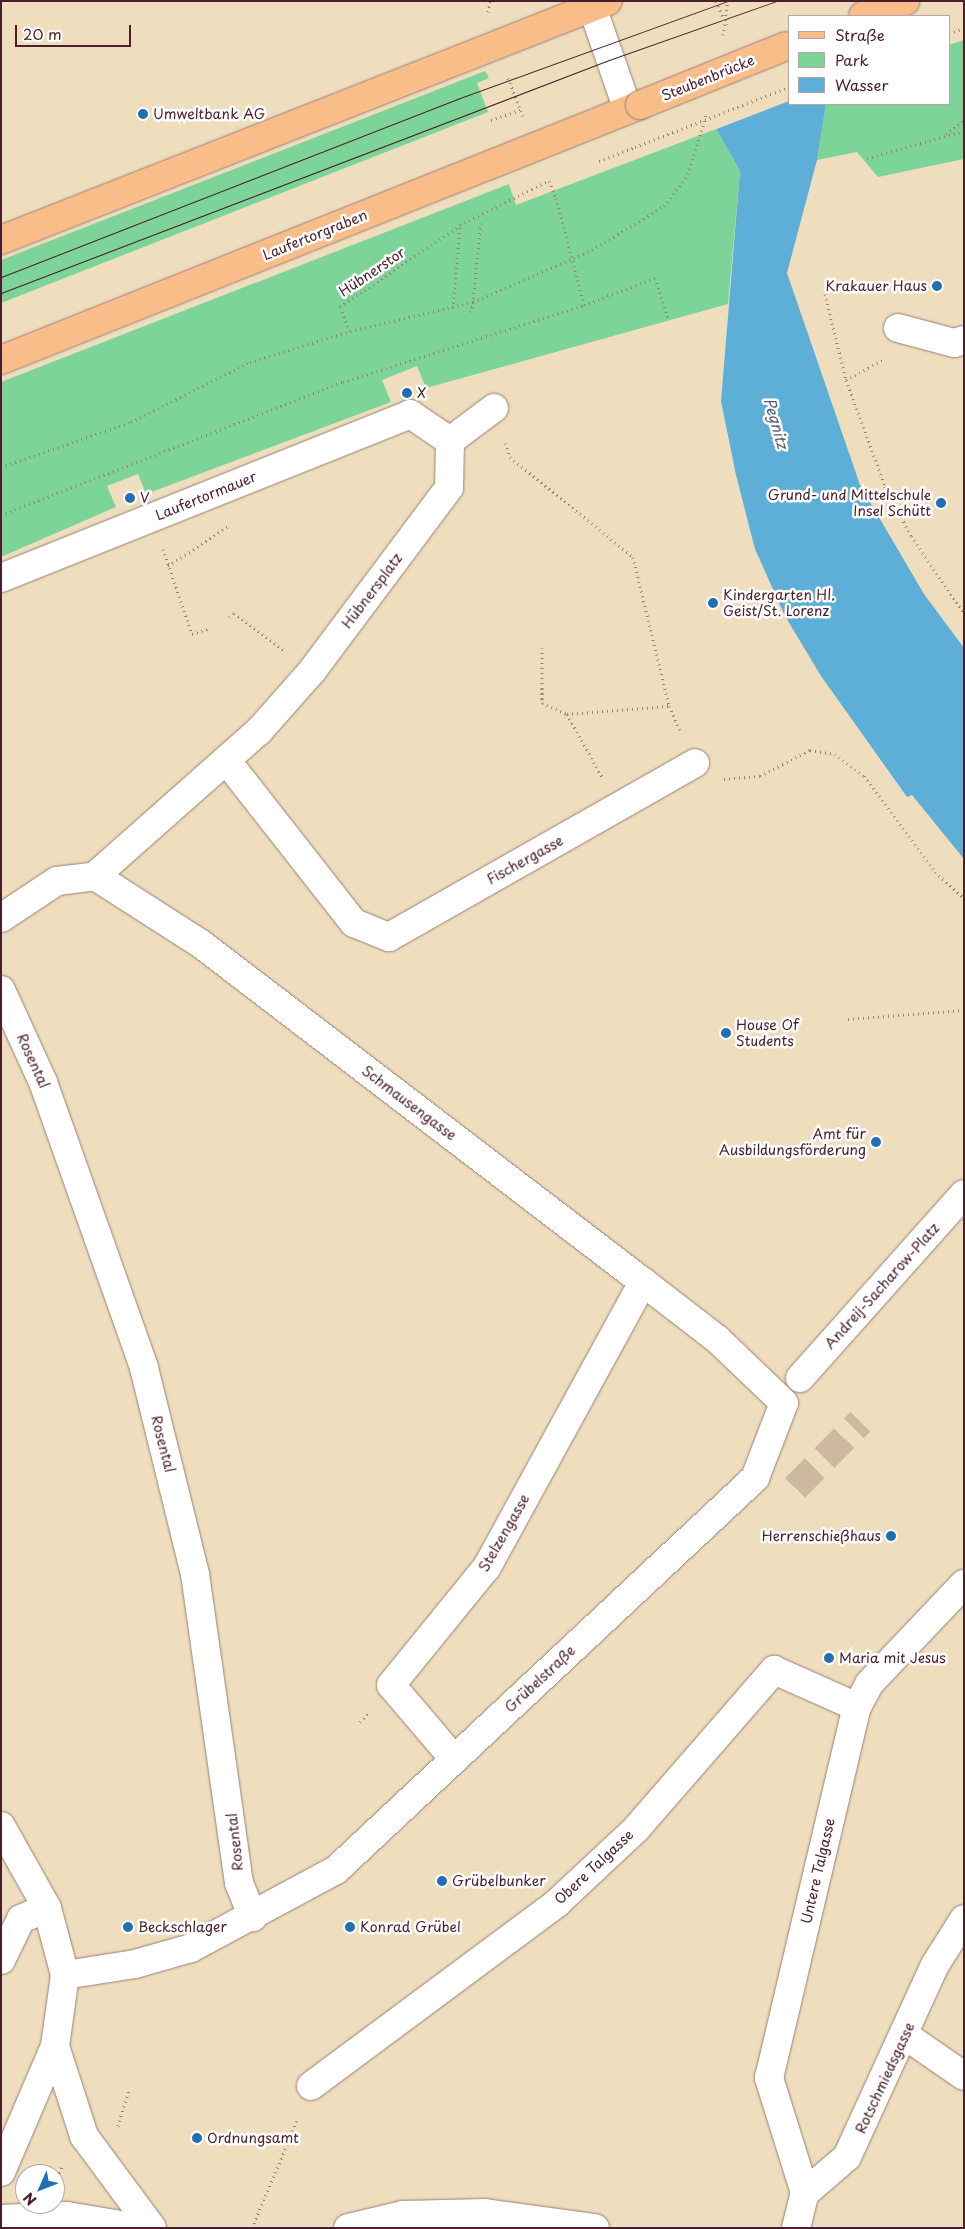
<!DOCTYPE html>
<meta charset="utf-8">
<style>
body{margin:0}
#map{position:relative;width:965px;height:2229px;overflow:hidden;background:#eedebd;font-family:"Playpen Sans",sans-serif}
div>[style]{position:absolute}
.green>*{inset:0;background:#7dd499}
.water>*{inset:0;background:#5dafd8}
.pier>*{inset:0;background:#eedebd}
.minor-tunnel>*{height:28px;margin-top:-14px;transform-origin:0;background:repeating-linear-gradient(90deg,#cdb8a0 0 28px,transparent 0 42px)}
.path>*{height:3px;margin-top:-1.5px;transform-origin:0;background:repeating-linear-gradient(90deg,#9c7e74 0 1px,transparent 0 5px)}
.roads{filter:drop-shadow(0 0 1px #9c7e74) drop-shadow(0 0 1px #9c7e74)}
.minor>*{height:28px;margin:-14px;padding:0 14px;transform-origin:14px;border-radius:14px;background:#fff}
.major>*{height:28px;margin:-14px;padding:0 14px;transform-origin:14px;border-radius:14px;background:#f8bd89}
.tram>*{height:1px;margin:-0.5px;padding:0 0.5px;transform-origin:0.5px;border-radius:0.5px;background:#4a1f2b}
.path-bridge>*{height:3px;margin-top:-1.5px;transform-origin:0;background:repeating-linear-gradient(90deg,#9c7e74 0 1px,transparent 0 5px)}
.bridges{filter:drop-shadow(0 0 1px #9c7e74) drop-shadow(0 0 1px #9c7e74)}
.major-bridge>*{height:28px;margin:-14px;padding:0 14px;transform-origin:14px;border-radius:14px;background:#f8bd89}
.dots>*{width:14px;height:14px;translate:-50% -50%;box-sizing:border-box;border:2px solid #fff;border-radius:50%}
span{translate:-50% -50%;white-space:nowrap;text-align:center;line-height:1.15;-webkit-text-stroke:5px #fff;paint-order:stroke}
.street-label{font-size:14px;color:#4a1f2b}
.poi-label{font-size:14px;color:#4a1f2b}
.left{translate:0 -50%;text-align:left}
.right{translate:-100% -50%;text-align:right}
.water-label{font-size:15px;color:#525970;font-style:italic}
.frame{position:absolute;inset:0;border:2px solid #4a1f2b;pointer-events:none}
.legend{position:absolute;left:788px;top:15px;width:162px;height:90px;box-sizing:border-box;background:#fff;border:1px solid #b7a5aa;margin:0;padding:6px 9px;list-style:none;font-size:15px;color:#4a1f2b}
.legend li{display:flex;align-items:center;gap:10px;height:25px}
.legend b{width:25px;border:1px solid #b7a5aa}
.north{position:absolute;left:15px;top:2164px;width:50px;height:50px;box-sizing:border-box;background:#fff;border:1px solid #b7a5aa;border-radius:50%;rotate:226deg;font-size:14px;font-weight:700;line-height:20px;text-align:center;color:#4a1f2b}
.north::after{content:'';display:block;margin:auto;width:18px;height:22px;background:#1f6fb2;clip-path:polygon(50% 0,100% 100%,50% 72%,0 100%)}
.scale{position:absolute;left:15px;top:25px;width:116px;height:22px;box-sizing:border-box;border:2px solid #4a1f2b;border-top:0;padding-left:6px;font-size:15px;line-height:18px;white-space:nowrap;color:#4a1f2b;-webkit-text-stroke:4px #fff;paint-order:stroke}
</style>
<div id="map">
<div class="green">
<div style="clip-path:polygon(964px 40px,964px 159px,878px 177px,857px 152px,817px 160px,826px 104px,949px 104px,949px 45px)"></div>
<div style="clip-path:polygon(485px 71px,489px 78px,477px 83px,488px 112px,1px 303px,1px 260px)"></div>
<div style="clip-path:polygon(716px 129px,740px 171px,728px 304px,426px 388px,417px 366px,382px 380px,391px 402px,146px 494px,138px 474px,107px 486px,116px 507px,1px 557px,1px 382px,509px 184px,516px 205px)"></div>
</div>
<div class="water">
<div style="clip-path:polygon(789px 16px,789px 104px,826px 104px,817px 160px,787px 273px,860px 485px,924px 594px,964px 648px,964px 859px,912px 795px,907px 797px,821px 676px,785px 616px,755px 549px,736px 475px,721px 401px,740px 171px,711px 120px)"></div>
</div>
<div class="pier">
<div style="clip-path:polygon(746px 1px,846px 1px,844px 16px,789px 16px,789px 101px,714px 130px,709px 120px)"></div>
</div>
<div class="minor-tunnel">
<div style="left:795px;top:1488px;width:93px;rotate:-45.4deg"></div>
</div>
<div class="path">
<div style="left:488px;top:12px;width:11px;rotate:-80deg"></div>
<div style="left:949px;top:33px;width:16px;rotate:-18deg"></div>
<div style="left:723px;top:35px;width:34px;rotate:-82deg"></div>
<div style="left:508px;top:78px;width:41px;rotate:68.5deg"></div>
<div style="left:491px;top:120px;width:31px;rotate:-19deg"></div>
<div style="left:946px;top:134px;width:22px;rotate:-36deg"></div>
<div style="left:867px;top:158px;width:101px;rotate:-15.6deg"></div>
<div style="left:599px;top:161px;width:39px;rotate:-21deg"></div>
<div style="left:549px;top:181px;width:18px;rotate:68deg"></div>
<div style="left:481px;top:223px;width:79px;rotate:95.8deg"></div>
<div style="left:473px;top:302px;width:126px;rotate:166.7deg"></div>
<div style="left:350px;top:331px;width:26px;rotate:-113deg"></div>
<div style="left:340px;top:307px;width:145px;rotate:-34.3deg"></div>
<div style="left:460px;top:225px;width:98px;rotate:-26.6deg"></div>
<div style="left:825px;top:294px;width:89px;rotate:76.3deg"></div>
<div style="left:846px;top:380px;width:113px;rotate:69.8deg"></div>
<div style="left:885px;top:486px;width:56px;rotate:62.5deg"></div>
<div style="left:911px;top:536px;width:93px;rotate:55.5deg"></div>
<div style="left:584px;top:305px;width:76px;rotate:-20.8deg"></div>
<div style="left:655px;top:278px;width:42px;rotate:72deg"></div>
<div style="left:453px;top:308px;width:82px;rotate:-85.1deg"></div>
<div style="left:471px;top:312px;width:10px;rotate:-79deg"></div>
<div style="left:473px;top:302px;width:130px;rotate:-23.6deg"></div>
<div style="left:592px;top:250px;width:84px;rotate:-31.4deg"></div>
<div style="left:664px;top:206px;width:40px;rotate:-53deg"></div>
<div style="left:688px;top:174px;width:62px;rotate:-73deg"></div>
<div style="left:846px;top:380px;width:43px;rotate:-28.9deg"></div>
<div style="left:505px;top:443px;width:15px;rotate:70deg"></div>
<div style="left:510px;top:457px;width:159px;rotate:39.1deg"></div>
<div style="left:633px;top:557px;width:153px;rotate:76.4deg"></div>
<div style="left:669px;top:706px;width:30px;rotate:66deg"></div>
<div style="left:1px;top:467px;width:138px;rotate:-19.1deg"></div>
<div style="left:131px;top:422px;width:133px;rotate:-26.8deg"></div>
<div style="left:250px;top:362px;width:105px;rotate:-17.2deg"></div>
<div style="left:1px;top:515px;width:367px;rotate:-21.3deg"></div>
<div style="left:343px;top:382px;width:253px;rotate:-17.7deg"></div>
<div style="left:584px;top:305px;width:28px;rotate:-105deg"></div>
<div style="left:163px;top:549px;width:90px;rotate:71.2deg"></div>
<div style="left:192px;top:634px;width:20px;rotate:-18deg"></div>
<div style="left:168px;top:566px;width:74px;rotate:-33.5deg"></div>
<div style="left:229px;top:617px;width:6px;rotate:-39deg"></div>
<div style="left:234px;top:613px;width:64px;rotate:36.7deg"></div>
<div style="left:542px;top:648px;width:55px;rotate:90deg"></div>
<div style="left:542px;top:703px;width:27px;rotate:24deg"></div>
<div style="left:567px;top:714px;width:102px;rotate:-4.5deg"></div>
<div style="left:567px;top:714px;width:72px;rotate:60.9deg"></div>
<div style="left:724px;top:779px;width:36px;rotate:-5deg"></div>
<div style="left:760px;top:776px;width:56px;rotate:-27.5deg"></div>
<div style="left:810px;top:750px;width:25px;rotate:9deg"></div>
<div style="left:835px;top:754px;width:36px;rotate:37deg"></div>
<div style="left:864px;top:776px;width:119px;rotate:53.5deg"></div>
<div style="left:935px;top:872px;width:39px;rotate:42deg"></div>
<div style="left:848px;top:1019px;width:116px;rotate:-4.4deg"></div>
<div style="left:360px;top:1722px;width:13px;rotate:-48deg"></div>
<div style="left:118px;top:2126px;width:39px;rotate:-73deg"></div>
<div style="left:55px;top:2182px;width:19px;rotate:-65deg"></div>
<div style="left:252px;top:2228px;width:119px;rotate:-67.3deg"></div>
</div>
<div class="roads">
<div class="minor">
<div style="left:590px;top:1px;width:115px;rotate:70.8deg"></div>
<div style="left:898px;top:328px;width:58px;rotate:15deg"></div>
<div style="left:954px;top:343px;width:10px;rotate:-17deg"></div>
<div style="left:450px;top:441px;width:55px;rotate:-36.9deg"></div>
<div style="left:1px;top:578px;width:441px;rotate:-21.8deg"></div>
<div style="left:410px;top:414px;width:48px;rotate:34deg"></div>
<div style="left:226px;top:760px;width:207px;rotate:51.9deg"></div>
<div style="left:354px;top:923px;width:38px;rotate:22deg"></div>
<div style="left:389px;top:937px;width:352px;rotate:-29.6deg"></div>
<div style="left:1px;top:918px;width:67px;rotate:-33.5deg"></div>
<div style="left:57px;top:881px;width:38px;rotate:-7deg"></div>
<div style="left:95px;top:876px;width:219px;rotate:-41.5deg"></div>
<div style="left:259px;top:731px;width:80px;rotate:-48.5deg"></div>
<div style="left:312px;top:671px;width:229px;rotate:-53.2deg"></div>
<div style="left:449px;top:488px;width:47px;rotate:-88.8deg"></div>
<div style="left:1px;top:990px;width:101px;rotate:65.5deg"></div>
<div style="left:43px;top:1082px;width:303px;rotate:70.5deg"></div>
<div style="left:144px;top:1368px;width:212px;rotate:76.1deg"></div>
<div style="left:195px;top:1574px;width:312px;rotate:81.9deg"></div>
<div style="left:239px;top:1883px;width:37px;rotate:68deg"></div>
<div style="left:800px;top:1378px;width:246px;rotate:-48.3deg"></div>
<div style="left:454px;top:1759px;width:97px;rotate:-130.4deg"></div>
<div style="left:391px;top:1685px;width:152px;rotate:-50.9deg"></div>
<div style="left:487px;top:1567px;width:325px;rotate:-61.3deg"></div>
<div style="left:1px;top:1826px;width:94px;rotate:60.7deg"></div>
<div style="left:47px;top:1908px;width:69px;rotate:75deg"></div>
<div style="left:65px;top:1975px;width:72px;rotate:98deg"></div>
<div style="left:55px;top:2046px;width:137px;rotate:113.2deg"></div>
<div style="left:1px;top:1960px;width:46px;rotate:-64deg"></div>
<div style="left:21px;top:1919px;width:28px;rotate:-23deg"></div>
<div style="left:65px;top:1975px;width:71px;rotate:-8.9deg"></div>
<div style="left:135px;top:1964px;width:58px;rotate:-15.9deg"></div>
<div style="left:191px;top:1948px;width:165px;rotate:-28.3deg"></div>
<div style="left:336px;top:1870px;width:574px;rotate:-43.09deg"></div>
<div style="left:755px;top:1478px;width:80px;rotate:-68.9deg"></div>
<div style="left:784px;top:1403px;width:93px;rotate:-136.3deg"></div>
<div style="left:717px;top:1339px;width:93px;rotate:-142.4deg"></div>
<div style="left:643px;top:1282px;width:556px;rotate:-142.59deg"></div>
<div style="left:201px;top:944px;width:126px;rotate:-147.3deg"></div>
<div style="left:906px;top:2036px;width:70px;rotate:34.6deg"></div>
<div style="left:55px;top:2046px;width:95px;rotate:72.1deg"></div>
<div style="left:84px;top:2136px;width:114px;rotate:53.5deg"></div>
<div style="left:311px;top:2086px;width:307px;rotate:-36.6deg"></div>
<div style="left:557px;top:1903px;width:108px;rotate:-43.1deg"></div>
<div style="left:636px;top:1829px;width:211px;rotate:-49deg"></div>
<div style="left:774px;top:1670px;width:91px;rotate:24deg"></div>
<div style="left:805px;top:2193px;width:121px;rotate:-107.4deg"></div>
<div style="left:769px;top:2078px;width:381px;rotate:-76.7deg"></div>
<div style="left:857px;top:1707px;width:26px;rotate:-62deg"></div>
<div style="left:869px;top:1684px;width:138px;rotate:-46.5deg"></div>
<div style="left:1px;top:2219px;width:66px;rotate:-2.6deg"></div>
<div style="left:67px;top:2216px;width:73px;rotate:9.5deg"></div>
<div style="left:348px;top:2228px;width:57px;rotate:-13.3deg"></div>
<div style="left:403px;top:2215px;width:82px;rotate:-1.4deg"></div>
<div style="left:485px;top:2213px;width:111px;rotate:7.8deg"></div>
<div style="left:796px;top:2228px;width:36px;rotate:-76deg"></div>
<div style="left:805px;top:2193px;width:55px;rotate:-40.6deg"></div>
<div style="left:847px;top:2157px;width:211px;rotate:-65.4deg"></div>
<div style="left:935px;top:1965px;width:54px;rotate:-57.8deg"></div>
</div>
<div class="major">
<div style="left:863px;top:16px;width:45px;rotate:-19.7deg"></div>
<div style="left:1px;top:240px;width:652px;rotate:-21.49deg"></div>
<div style="left:1px;top:360px;width:688px;rotate:-21.76deg"></div>
</div>
</div>
<div class="tram">
<div style="left:1px;top:277px;width:490px;rotate:-21.3deg"></div>
<div style="left:457px;top:99px;width:287px;rotate:-19.9deg"></div>
<div style="left:1px;top:293px;width:651px;rotate:-20.97deg"></div>
<div style="left:609px;top:60px;width:178px;rotate:-19.4deg"></div>
</div>
<div class="path-bridge">
<div style="left:716px;top:1px;width:30px;rotate:67deg"></div>
<div style="left:635px;top:147px;width:165px;rotate:-21.3deg"></div>
<div style="left:556px;top:198px;width:83px;rotate:75.3deg"></div>
</div>
<div class="bridges">
<div class="major-bridge">
<div style="left:640px;top:105px;width:157px;rotate:-22deg"></div>
</div>
</div>
<div class="dots">
<div style="left:143px;top:114px;background:#1f6fb2"></div>
<div style="left:937px;top:286px;background:#1f6fb2"></div>
<div style="left:407px;top:393px;background:#1f6fb2"></div>
<div style="left:130px;top:498px;background:#1f6fb2"></div>
<div style="left:941px;top:503px;background:#1f6fb2"></div>
<div style="left:713px;top:603px;background:#1f6fb2"></div>
<div style="left:726px;top:1033px;background:#1f6fb2"></div>
<div style="left:876px;top:1142px;background:#1f6fb2"></div>
<div style="left:891px;top:1536px;background:#1f6fb2"></div>
<div style="left:829px;top:1658px;background:#1f6fb2"></div>
<div style="left:442px;top:1881px;background:#1f6fb2"></div>
<div style="left:128px;top:1927px;background:#1f6fb2"></div>
<div style="left:350px;top:1927px;background:#1f6fb2"></div>
<div style="left:197px;top:2138px;background:#1f6fb2"></div>
</div>
<div class="street-label">
<span style="left:708px;top:78px;rotate:-22deg">Steubenbrücke</span>
<span style="left:315px;top:235px;rotate:-22deg">Laufertorgraben</span>
<span style="left:372px;top:272px;rotate:-34deg">Hübnerstor</span>
<span style="left:206px;top:496px;rotate:-22deg">Laufertormauer</span>
<span style="left:372px;top:591px;rotate:-53deg">Hübnersplatz</span>
<span style="left:525px;top:860px;rotate:-29deg">Fischergasse</span>
<span style="left:33px;top:1061px;rotate:66deg">Rosental</span>
<span style="left:409px;top:1103px;rotate:37deg">Schmausengasse</span>
<span style="left:882px;top:1286px;rotate:-48deg">Andreij-Sacharow-Platz</span>
<span style="left:163px;top:1444px;rotate:76deg">Rosental</span>
<span style="left:504px;top:1533px;rotate:-60deg">Stelzengasse</span>
<span style="left:540px;top:1679px;rotate:-43deg">Grübelstraße</span>
<span style="left:235px;top:1842px;rotate:-96deg">Rosental</span>
<span style="left:594px;top:1867px;rotate:-43deg">Obere Talgasse</span>
<span style="left:818px;top:1871px;rotate:-77deg">Untere Talgasse</span>
<span style="left:885px;top:2078px;rotate:-65deg">Rotschmiedsgasse</span>
</div>
<div class="poi-label">
<span class="left" style="left:153px;top:114px">Umweltbank AG</span>
<span class="right" style="left:927px;top:286px">Krakauer Haus</span>
<span class="left" style="left:417px;top:393px">X</span>
<span class="right" style="left:931px;top:503px">Grund- und Mittelschule<br>Insel Schütt</span>
<span class="left" style="left:140px;top:498px">V</span>
<span class="left" style="left:723px;top:603px">Kindergarten Hl.<br>Geist/St. Lorenz</span>
<span class="left" style="left:736px;top:1033px">House Of<br>Students</span>
<span class="right" style="left:866px;top:1142px">Amt für<br>Ausbildungsförderung</span>
<span class="right" style="left:881px;top:1536px">Herrenschießhaus</span>
<span class="left" style="left:839px;top:1658px">Maria mit Jesus</span>
<span class="left" style="left:452px;top:1881px">Grübelbunker</span>
<span class="left" style="left:138px;top:1927px">Beckschlager</span>
<span class="left" style="left:360px;top:1927px">Konrad Grübel</span>
<span class="left" style="left:207px;top:2138px">Ordnungsamt</span>
</div>
<div class="water-label">
<span style="left:777px;top:423px;rotate:74deg">Pegnitz</span>
</div>
<div class="frame"></div>
<ul class="legend">
<li><b style="height:6px;background:#f8bd89"></b>Straße</li>
<li><b style="height:14px;background:#7dd499"></b>Park</li>
<li><b style="height:14px;background:#5dafd8"></b>Wasser</li>
</ul>
<div class="north">N</div>
<div class="scale">20 m</div>
</div>
